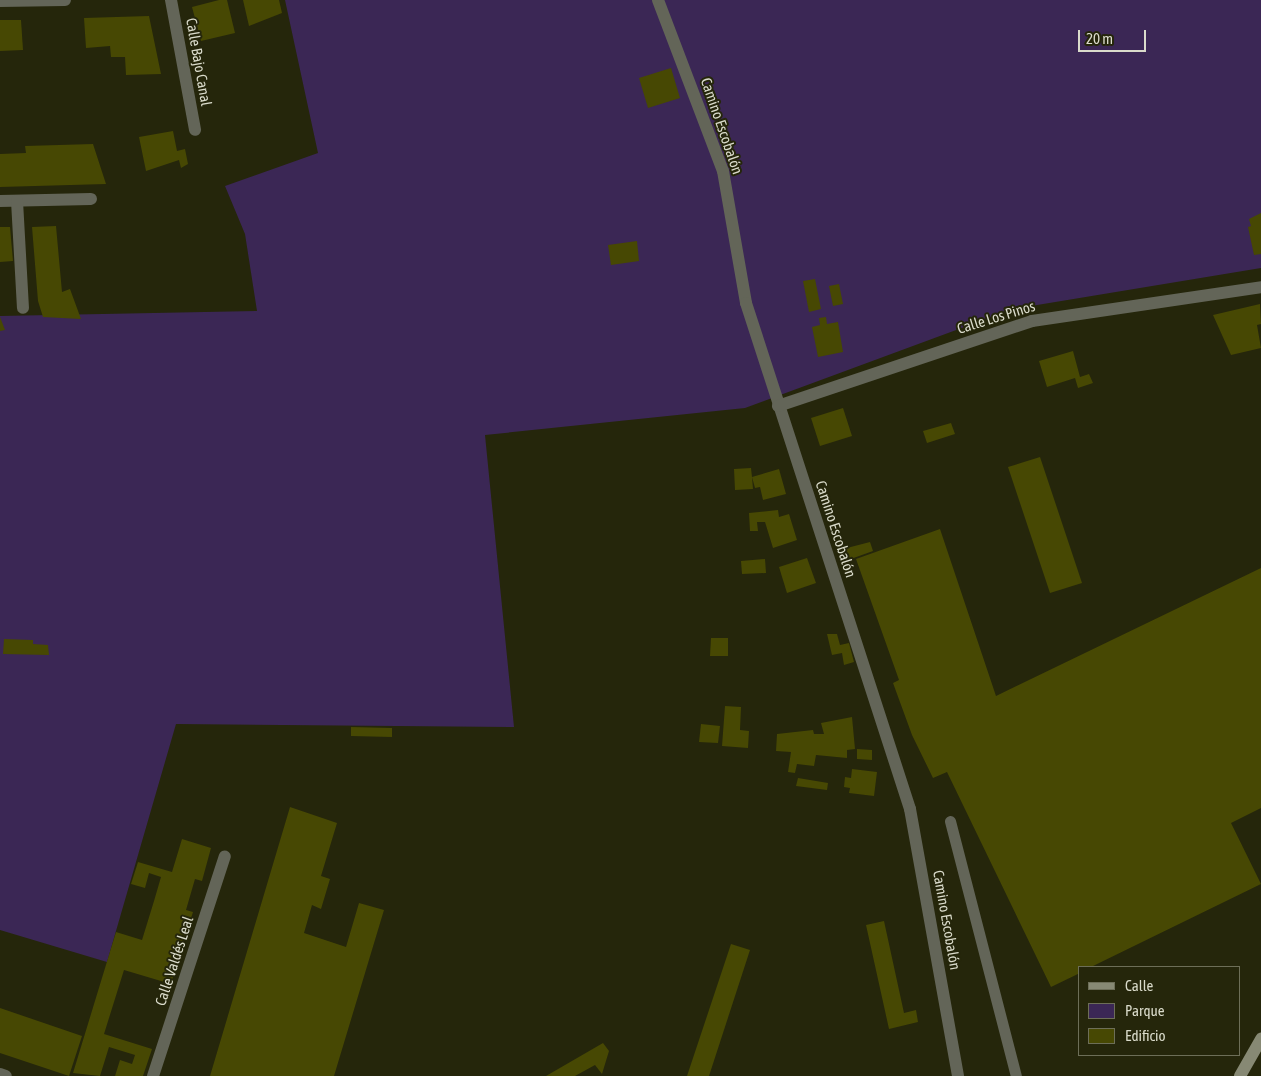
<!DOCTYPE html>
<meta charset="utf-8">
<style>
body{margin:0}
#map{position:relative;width:1261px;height:1076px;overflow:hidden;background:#25260b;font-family:"Asap Condensed",sans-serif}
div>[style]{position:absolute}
.green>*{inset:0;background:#3b2755}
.building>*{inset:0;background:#474803}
.lane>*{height:11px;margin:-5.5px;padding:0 5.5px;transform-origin:5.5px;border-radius:5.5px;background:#636558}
.street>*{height:12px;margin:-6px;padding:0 6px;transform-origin:6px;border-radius:6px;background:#636558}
.secondary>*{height:12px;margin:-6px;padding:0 6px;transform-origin:6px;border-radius:6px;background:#878974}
span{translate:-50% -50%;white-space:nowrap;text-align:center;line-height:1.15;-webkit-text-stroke:4px #25260b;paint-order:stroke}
.street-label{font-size:15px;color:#dadbcb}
.legend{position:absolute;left:1078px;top:966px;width:162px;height:90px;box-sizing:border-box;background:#25260b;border:1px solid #6d6e58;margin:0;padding:6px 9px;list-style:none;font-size:15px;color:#dadbcb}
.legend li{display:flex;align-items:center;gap:10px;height:25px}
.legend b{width:25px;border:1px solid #6d6e58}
.scale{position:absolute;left:1078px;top:30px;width:68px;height:22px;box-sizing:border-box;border:2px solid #dadbcb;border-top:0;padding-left:6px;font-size:15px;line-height:18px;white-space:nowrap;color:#dadbcb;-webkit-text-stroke:4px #25260b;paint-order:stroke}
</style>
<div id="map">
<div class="green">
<div style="clip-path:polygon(285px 0,1261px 0,1261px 268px,1013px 309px,745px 408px,485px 435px,514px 727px,176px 724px,107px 962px,0 930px,0 316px,257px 311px,245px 234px,225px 186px,318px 153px)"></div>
</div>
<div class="building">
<div style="clip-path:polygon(219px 0,227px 0,235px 33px,201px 41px,192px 7px)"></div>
<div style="clip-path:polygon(243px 0,279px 0,282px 13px,249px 26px)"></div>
<div style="clip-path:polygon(149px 16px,161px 74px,126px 75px,125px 57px,111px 57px,110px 46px,86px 48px,84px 18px)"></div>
<div style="clip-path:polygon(0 20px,21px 20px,23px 50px,0 51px)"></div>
<div style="clip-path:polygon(671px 68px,680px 98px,648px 108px,639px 78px)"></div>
<div style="clip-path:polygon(173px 131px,177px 151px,185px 149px,188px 164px,181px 168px,179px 160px,146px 171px,139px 137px)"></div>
<div style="clip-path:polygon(93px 144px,106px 184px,0 187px,0 154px,26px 153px,25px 146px)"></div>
<div style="clip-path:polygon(1261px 213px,1261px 254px,1254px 255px,1248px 227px,1251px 226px,1249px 219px)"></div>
<div style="clip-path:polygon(56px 226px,62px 292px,70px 289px,81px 319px,43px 317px,38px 301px,32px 227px)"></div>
<div style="clip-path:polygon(0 227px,10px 227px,13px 261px,0 262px)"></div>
<div style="clip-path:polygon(637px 241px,639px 261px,611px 265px,608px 245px)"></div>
<div style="clip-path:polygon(815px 279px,821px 309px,809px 312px,803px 281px)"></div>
<div style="clip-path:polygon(839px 284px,843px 304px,833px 306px,829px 286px)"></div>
<div style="clip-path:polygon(1260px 304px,1261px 324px,1257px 325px,1261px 348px,1231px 355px,1213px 315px)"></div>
<div style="clip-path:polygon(0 317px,5px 330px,0 331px)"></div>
<div style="clip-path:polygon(826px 317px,827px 324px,838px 322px,843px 352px,818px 357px,812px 327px,820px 325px,819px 318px)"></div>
<div style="clip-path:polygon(1073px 351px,1080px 377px,1089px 374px,1093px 383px,1078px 388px,1075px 378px,1047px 387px,1039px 361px)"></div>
<div style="clip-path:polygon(843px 408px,852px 436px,820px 446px,811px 418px)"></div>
<div style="clip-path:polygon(951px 423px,955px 434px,927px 443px,923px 431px)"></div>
<div style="clip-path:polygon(1040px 457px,1082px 583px,1050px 593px,1008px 467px)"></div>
<div style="clip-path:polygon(751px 468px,752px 477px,779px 469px,786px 494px,763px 500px,760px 487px,755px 488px,752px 477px,753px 489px,735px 490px,734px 469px)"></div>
<div style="clip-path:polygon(778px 510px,779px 517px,789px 514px,797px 540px,773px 548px,765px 522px,757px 522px,758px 531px,750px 531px,749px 513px)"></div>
<div style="clip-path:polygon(940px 529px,996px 696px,1261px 568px,1261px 808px,1231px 823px,1261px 884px,1091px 967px,1080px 967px,1080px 973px,1051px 987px,947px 772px,933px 778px,912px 735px,893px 683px,899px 680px,856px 559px)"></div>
<div style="clip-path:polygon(870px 542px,873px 551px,848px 560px,843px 549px)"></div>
<div style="clip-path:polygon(807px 558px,816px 583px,787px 593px,779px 567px)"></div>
<div style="clip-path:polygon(765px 559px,766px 573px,742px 574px,741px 561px)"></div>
<div style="clip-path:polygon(827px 634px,837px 634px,840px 645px,849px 643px,854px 662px,844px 665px,842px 653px,832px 655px)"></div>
<div style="clip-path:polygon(711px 638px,728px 638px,728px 656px,710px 656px)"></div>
<div style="clip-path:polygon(4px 639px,33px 640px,33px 644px,48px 645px,49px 655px,3px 654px)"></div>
<div style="clip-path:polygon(725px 706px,741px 707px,740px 730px,749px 731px,748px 748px,722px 746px)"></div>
<div style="clip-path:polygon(852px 717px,855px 749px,847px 750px,847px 758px,816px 755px,814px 766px,797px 764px,795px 773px,788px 772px,791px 752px,776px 751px,777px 734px,813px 730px,814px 734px,824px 734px,821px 723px)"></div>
<div style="clip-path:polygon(701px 724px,720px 726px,718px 743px,699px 742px)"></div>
<div style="clip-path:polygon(351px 727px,392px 728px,392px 737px,351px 736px)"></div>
<div style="clip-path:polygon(857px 749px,872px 750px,872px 760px,857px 759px)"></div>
<div style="clip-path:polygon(852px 769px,877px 772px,874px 796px,849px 793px,850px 788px,844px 787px,845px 777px,851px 778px)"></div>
<div style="clip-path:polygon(798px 778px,828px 783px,827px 790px,796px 786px)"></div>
<div style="clip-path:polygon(290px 807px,337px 823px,321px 876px,330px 879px,321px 909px,312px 905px,304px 933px,346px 947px,359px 903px,384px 910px,334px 1076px,210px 1076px)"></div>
<div style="clip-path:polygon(182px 839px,211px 848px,202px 881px,195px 879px,186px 910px,193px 912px,171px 984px,124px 970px,104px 1034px,152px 1049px,143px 1076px,115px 1076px,120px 1060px,132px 1064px,135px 1055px,109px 1047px,100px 1076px,73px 1073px,116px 932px,142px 940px,154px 901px,161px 877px,149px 873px,145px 888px,131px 884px,138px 862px,172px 872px)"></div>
<div style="clip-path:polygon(884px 921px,904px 1013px,916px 1010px,918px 1022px,889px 1029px,866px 925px)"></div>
<div style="clip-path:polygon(731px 944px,750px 950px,709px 1076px,687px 1076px)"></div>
<div style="clip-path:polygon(0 1008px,82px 1036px,69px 1076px,0 1053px)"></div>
<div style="clip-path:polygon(603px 1043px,609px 1051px,602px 1074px,595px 1065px,575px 1076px,546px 1076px)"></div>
</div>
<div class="lane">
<div style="left:950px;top:821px;width:263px;rotate:75.5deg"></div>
</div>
<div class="street">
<div style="left:171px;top:0;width:132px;rotate:79.5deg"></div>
<div style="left:658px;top:0;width:183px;rotate:69.2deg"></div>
<div style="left:723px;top:171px;width:134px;rotate:80.1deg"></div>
<div style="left:746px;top:303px;width:532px;rotate:72.04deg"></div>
<div style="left:910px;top:809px;width:271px;rotate:79.8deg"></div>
<div style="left:0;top:1px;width:65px;rotate:-0.9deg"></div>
<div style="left:0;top:201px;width:91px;rotate:-1.3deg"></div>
<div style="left:17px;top:201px;width:107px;rotate:86.8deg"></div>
<div style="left:778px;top:406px;width:268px;rotate:-18.5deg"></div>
<div style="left:1032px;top:321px;width:232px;rotate:-8.4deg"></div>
<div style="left:0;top:1074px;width:6px;rotate:18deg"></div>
<div style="left:153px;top:1076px;width:231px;rotate:-71.9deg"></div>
</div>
<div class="secondary">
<div style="left:1240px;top:1076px;width:43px;rotate:-60.4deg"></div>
</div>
<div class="street-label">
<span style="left:199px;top:62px;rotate:80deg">Calle Bajo Canal</span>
<span style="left:722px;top:126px;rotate:71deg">Camino Escobalón</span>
<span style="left:996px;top:317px;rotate:-17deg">Calle Los Pinos</span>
<span style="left:836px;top:529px;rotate:72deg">Camino Escobalón</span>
<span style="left:947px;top:920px;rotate:80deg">Camino Escobalón</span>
<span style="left:174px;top:961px;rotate:-72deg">Calle Valdés Leal</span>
</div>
<ul class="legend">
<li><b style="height:6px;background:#878974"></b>Calle</li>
<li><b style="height:14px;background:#3b2755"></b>Parque</li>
<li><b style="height:14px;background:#474803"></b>Edificio</li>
</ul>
<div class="scale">20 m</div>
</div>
